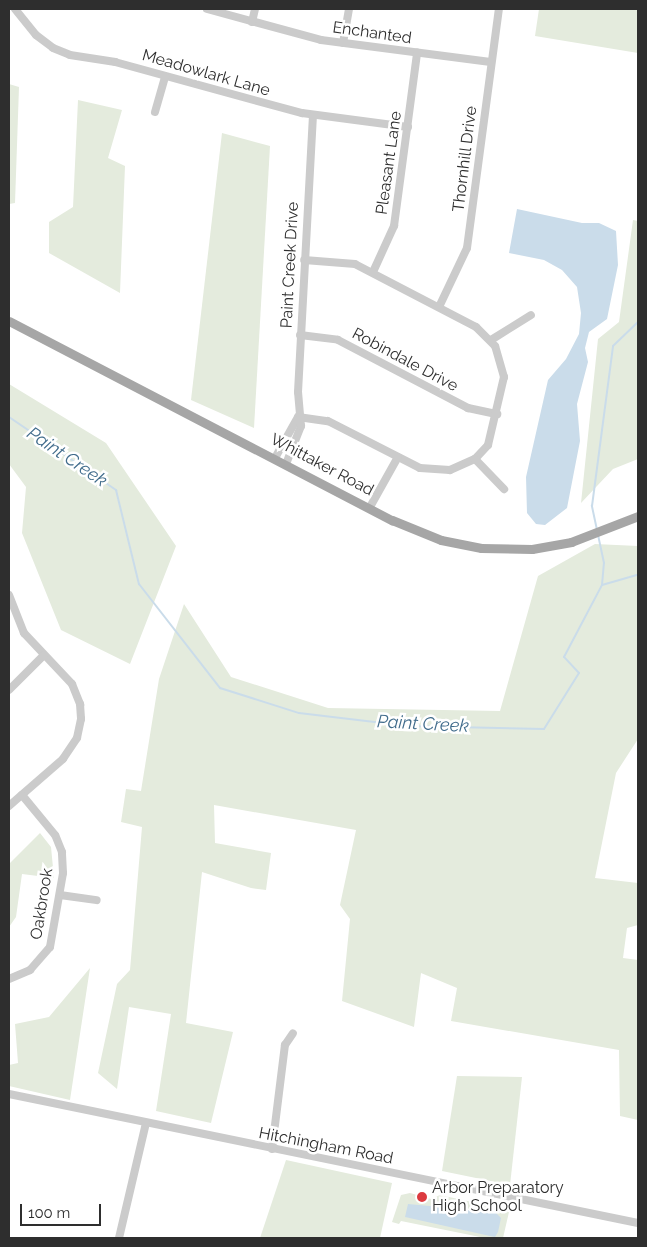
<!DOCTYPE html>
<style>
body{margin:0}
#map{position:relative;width:647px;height:1247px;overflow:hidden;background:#fff;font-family:Raleway,sans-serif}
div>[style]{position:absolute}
.green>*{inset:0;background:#e4ebdd}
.water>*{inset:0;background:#cadcea}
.stream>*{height:2px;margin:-1px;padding:0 1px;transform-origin:1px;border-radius:1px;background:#cadcea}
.minor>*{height:8px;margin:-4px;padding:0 4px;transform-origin:4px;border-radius:4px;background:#cbcbcb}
.major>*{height:9px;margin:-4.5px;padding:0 4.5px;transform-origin:4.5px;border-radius:4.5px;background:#a6a6a6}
.dots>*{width:14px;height:14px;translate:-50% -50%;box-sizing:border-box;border:2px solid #fff;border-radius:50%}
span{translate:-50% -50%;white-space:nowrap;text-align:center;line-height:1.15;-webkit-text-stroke:5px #fff;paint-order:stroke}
.street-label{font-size:16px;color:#2e2e2e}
.poi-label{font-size:16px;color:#2e2e2e}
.left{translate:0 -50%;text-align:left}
.water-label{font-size:18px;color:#416c8c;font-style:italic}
.frame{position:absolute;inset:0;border:10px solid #2e2e2e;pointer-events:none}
.scale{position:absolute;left:20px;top:1204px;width:81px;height:22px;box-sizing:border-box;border:2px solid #2e2e2e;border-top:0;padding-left:6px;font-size:15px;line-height:18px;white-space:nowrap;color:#2e2e2e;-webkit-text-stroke:4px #fff;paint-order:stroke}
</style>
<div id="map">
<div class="green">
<div style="clip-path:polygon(539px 9px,638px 9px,638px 53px,535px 36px)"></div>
<div style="clip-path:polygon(9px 84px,19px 87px,15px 203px,9px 204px)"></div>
<div style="clip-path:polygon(78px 100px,122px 110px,108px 158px,125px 166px,120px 293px,49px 253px,49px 222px,73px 207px)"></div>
<div style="clip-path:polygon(222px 133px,270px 146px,254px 428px,191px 400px)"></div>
<div style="clip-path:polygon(633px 220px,638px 221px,638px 459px,613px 469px,581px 503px,598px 339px,619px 322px)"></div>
<div style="clip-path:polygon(9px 384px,106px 443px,176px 546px,130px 664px,61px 630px,22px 533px,26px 487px,9px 464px)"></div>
<div style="clip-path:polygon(595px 544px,638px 546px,638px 739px,616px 773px,595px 878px,638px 883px,638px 925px,627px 928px,623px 958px,638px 960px,638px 1120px,620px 1116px,619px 1050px,451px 1021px,457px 988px,421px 973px,414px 1027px,342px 1001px,350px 919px,340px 905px,356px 830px,214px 805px,215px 843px,271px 853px,266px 890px,251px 888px,202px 872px,186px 1023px,233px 1032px,211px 1123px,156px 1111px,171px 1014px,129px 1007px,117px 1089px,98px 1073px,117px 984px,130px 970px,142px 827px,121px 822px,126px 789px,141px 791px,159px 679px,184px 604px,231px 677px,328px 708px,500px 711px,538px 576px)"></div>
<div style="clip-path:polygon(40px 833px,51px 847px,54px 878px,22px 874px,16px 917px,9px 927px,9px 864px)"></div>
<div style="clip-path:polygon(90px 968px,70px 1100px,9px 1086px,9px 1065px,18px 1063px,15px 1024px,49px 1017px)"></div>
<div style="clip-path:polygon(457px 1076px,522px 1077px,510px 1185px,442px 1171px)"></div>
<div style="clip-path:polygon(286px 1160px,392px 1183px,380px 1238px,260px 1238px)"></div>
<div style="clip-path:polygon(410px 1193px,431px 1199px,440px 1195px,504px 1209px,509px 1212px,503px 1238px,485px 1238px,401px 1221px,399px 1224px,392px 1222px,401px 1195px)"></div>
</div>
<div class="water">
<div style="clip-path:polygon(517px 209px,582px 223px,599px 223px,616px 231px,618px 265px,607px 319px,589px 332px,585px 348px,588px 362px,577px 404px,580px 441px,567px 508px,545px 525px,536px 524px,527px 513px,526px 477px,548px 380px,566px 359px,579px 334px,581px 313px,577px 287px,562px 270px,544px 260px,509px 253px)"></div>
<div style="clip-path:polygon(408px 1204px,495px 1212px,501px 1218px,498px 1232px,495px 1237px,490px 1236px,405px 1217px)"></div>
</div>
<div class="stream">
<div style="left:9px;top:417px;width:130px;rotate:34.3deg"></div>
<div style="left:116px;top:490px;width:97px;rotate:76.3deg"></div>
<div style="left:139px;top:584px;width:132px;rotate:52.1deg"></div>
<div style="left:220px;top:688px;width:83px;rotate:17.6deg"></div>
<div style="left:299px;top:713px;width:110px;rotate:6.8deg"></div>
<div style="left:408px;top:726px;width:136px;rotate:1.3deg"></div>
<div style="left:544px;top:729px;width:66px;rotate:-58deg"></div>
<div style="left:579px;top:673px;width:22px;rotate:-133deg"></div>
<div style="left:564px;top:657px;width:81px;rotate:-62.2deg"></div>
<div style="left:602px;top:585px;width:22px;rotate:-85deg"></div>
<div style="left:604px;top:563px;width:29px;rotate:-102deg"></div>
<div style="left:597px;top:530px;width:25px;rotate:-102deg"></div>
<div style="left:592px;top:506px;width:161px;rotate:-82.5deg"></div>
<div style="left:613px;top:346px;width:35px;rotate:-44deg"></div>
<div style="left:602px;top:585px;width:37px;rotate:-16deg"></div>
</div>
<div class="minor">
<div style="left:15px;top:9px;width:33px;rotate:51deg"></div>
<div style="left:36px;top:35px;width:21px;rotate:37deg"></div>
<div style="left:53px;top:48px;width:18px;rotate:22deg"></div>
<div style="left:70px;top:55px;width:46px;rotate:8.8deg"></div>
<div style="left:115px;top:62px;width:194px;rotate:15.3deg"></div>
<div style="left:302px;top:113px;width:107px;rotate:7.5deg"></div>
<div style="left:207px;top:9px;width:118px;rotate:15.2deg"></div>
<div style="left:321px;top:40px;width:171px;rotate:7.4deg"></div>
<div style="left:252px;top:22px;width:13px;rotate:-77deg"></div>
<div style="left:343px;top:43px;width:35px;rotate:-80deg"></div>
<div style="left:155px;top:112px;width:37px;rotate:-74deg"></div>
<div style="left:373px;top:272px;width:51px;rotate:-65.5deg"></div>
<div style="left:394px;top:226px;width:175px;rotate:-82.4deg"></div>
<div style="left:439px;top:307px;width:65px;rotate:-64.6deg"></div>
<div style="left:467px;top:248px;width:241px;rotate:-82.4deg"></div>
<div style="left:300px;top:335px;width:38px;rotate:7deg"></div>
<div style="left:338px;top:340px;width:147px;rotate:27.6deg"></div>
<div style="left:468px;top:408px;width:30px;rotate:12deg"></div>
<div style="left:491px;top:340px;width:47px;rotate:-32deg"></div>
<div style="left:298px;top:417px;width:30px;rotate:8deg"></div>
<div style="left:328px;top:421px;width:103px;rotate:27.1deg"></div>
<div style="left:420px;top:468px;width:30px;rotate:4deg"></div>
<div style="left:450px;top:470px;width:27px;rotate:-24deg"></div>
<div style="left:475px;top:459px;width:19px;rotate:-47deg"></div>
<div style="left:488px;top:445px;width:70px;rotate:-76.8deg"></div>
<div style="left:504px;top:377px;width:32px;rotate:-106deg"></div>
<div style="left:495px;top:346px;width:27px;rotate:-135deg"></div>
<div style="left:476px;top:327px;width:136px;rotate:-152.5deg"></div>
<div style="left:355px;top:264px;width:51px;rotate:-175.5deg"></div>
<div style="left:275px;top:458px;width:47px;rotate:-60.7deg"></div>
<div style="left:475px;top:459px;width:42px;rotate:46deg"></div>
<div style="left:286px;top:464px;width:41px;rotate:-68.5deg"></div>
<div style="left:301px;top:426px;width:34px;rotate:-95deg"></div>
<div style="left:298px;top:392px;width:277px;rotate:-86.9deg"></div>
<div style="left:370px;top:507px;width:57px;rotate:-60.8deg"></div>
<div style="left:9px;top:595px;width:41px;rotate:68.5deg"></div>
<div style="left:24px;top:633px;width:70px;rotate:46.7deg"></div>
<div style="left:72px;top:684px;width:22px;rotate:68deg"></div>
<div style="left:80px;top:704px;width:15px;rotate:86deg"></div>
<div style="left:81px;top:719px;width:19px;rotate:102deg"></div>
<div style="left:77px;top:738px;width:25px;rotate:124deg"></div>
<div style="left:63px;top:759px;width:72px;rotate:139deg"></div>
<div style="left:9px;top:690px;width:49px;rotate:-45deg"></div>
<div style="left:60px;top:895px;width:37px;rotate:8deg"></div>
<div style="left:9px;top:979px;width:23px;rotate:-23deg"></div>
<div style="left:30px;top:970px;width:30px;rotate:-49deg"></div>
<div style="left:50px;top:947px;width:75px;rotate:-80deg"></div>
<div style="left:63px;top:873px;width:21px;rotate:-93deg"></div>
<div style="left:62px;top:852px;width:18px;rotate:-112deg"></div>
<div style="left:55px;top:835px;width:52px;rotate:-129.5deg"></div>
<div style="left:9px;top:1094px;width:642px;rotate:11.59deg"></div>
<div style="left:272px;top:1149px;width:105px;rotate:-82.9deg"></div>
<div style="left:285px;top:1045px;width:14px;rotate:-56deg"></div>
<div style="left:119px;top:1238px;width:118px;rotate:-76.8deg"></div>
</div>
<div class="major">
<div style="left:9px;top:321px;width:432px;rotate:27.5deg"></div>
<div style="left:392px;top:520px;width:53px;rotate:22.2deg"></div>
<div style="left:441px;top:540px;width:41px;rotate:11.3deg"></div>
<div style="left:481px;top:548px;width:51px;rotate:1.1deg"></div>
<div style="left:532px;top:549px;width:40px;rotate:-10deg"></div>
<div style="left:571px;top:542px;width:72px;rotate:-21.2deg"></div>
</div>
<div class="dots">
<div style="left:422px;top:1197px;background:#dc3a3f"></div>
</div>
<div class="street-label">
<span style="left:372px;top:33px;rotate:8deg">Enchanted</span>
<span style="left:206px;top:73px;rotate:16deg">Meadowlark Lane</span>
<span style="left:465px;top:159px;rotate:-83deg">Thornhill Drive</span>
<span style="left:389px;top:163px;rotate:-82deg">Pleasant Lane</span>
<span style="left:290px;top:265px;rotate:-87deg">Paint Creek Drive</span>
<span style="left:405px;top:360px;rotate:28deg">Robindale Drive</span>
<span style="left:322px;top:465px;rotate:28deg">Whittaker Road</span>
<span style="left:42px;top:904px;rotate:-81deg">Oakbrook</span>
<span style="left:326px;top:1146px;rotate:11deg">Hitchingham Road</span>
</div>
<div class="poi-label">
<span class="left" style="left:432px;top:1197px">Arbor Preparatory<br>High School</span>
</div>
<div class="water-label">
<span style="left:67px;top:457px;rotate:34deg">Paint Creek</span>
<span style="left:423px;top:724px;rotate:3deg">Paint Creek</span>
</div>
<div class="frame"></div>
<div class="scale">100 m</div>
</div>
